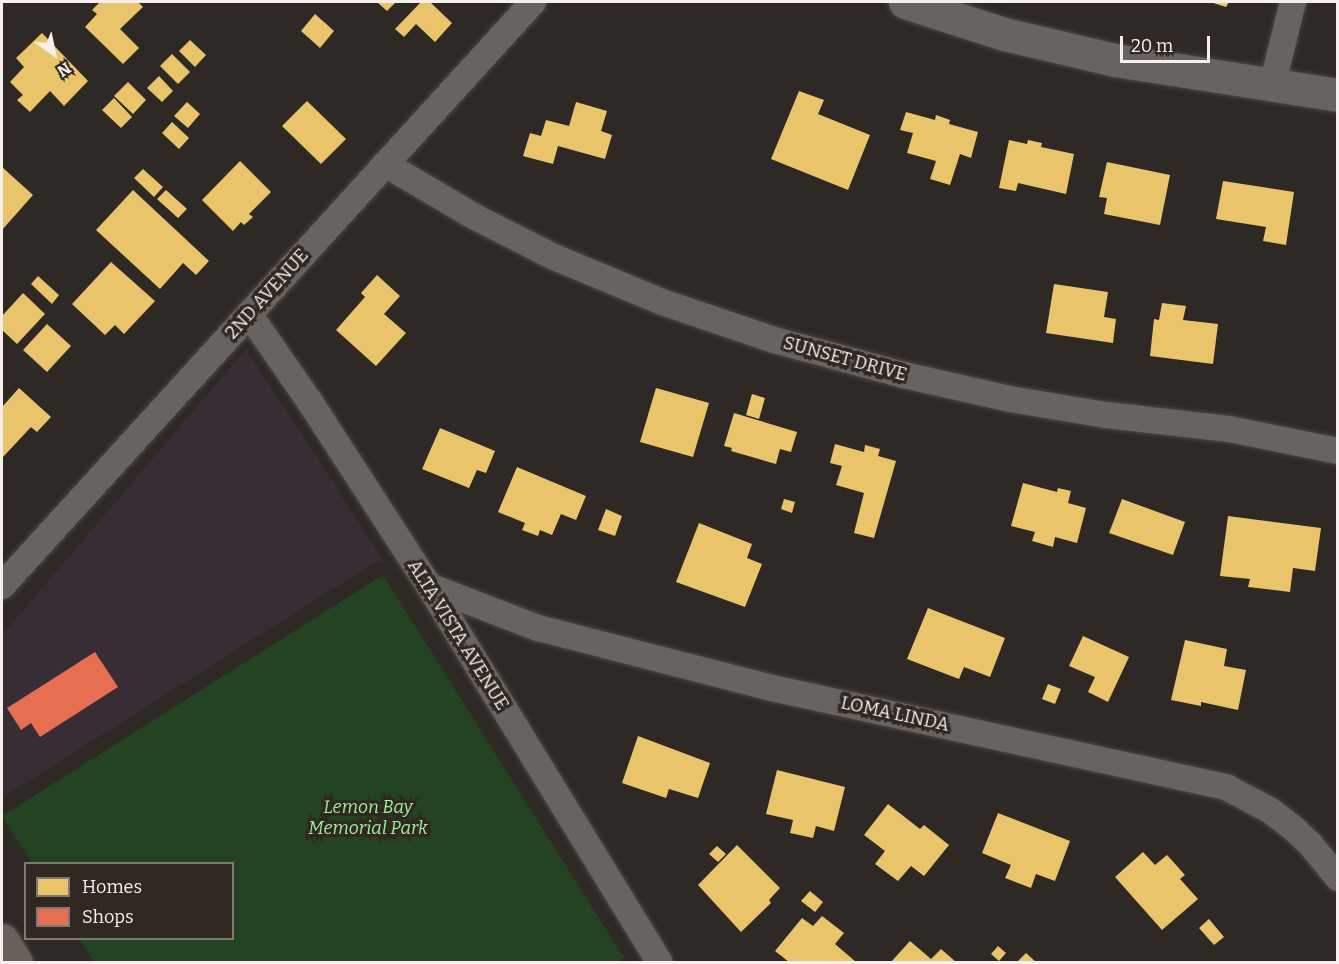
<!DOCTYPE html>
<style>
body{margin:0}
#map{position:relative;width:1339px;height:964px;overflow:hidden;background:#2e2924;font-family:Bitter,serif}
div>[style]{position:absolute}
.commercial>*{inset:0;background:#382c35}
.green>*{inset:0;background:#234323}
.homes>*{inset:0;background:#e9c46a}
.shops>*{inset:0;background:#e76f51}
.roads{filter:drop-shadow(0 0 2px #4b4643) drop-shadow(0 0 2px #4b4643)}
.street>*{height:26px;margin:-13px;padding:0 13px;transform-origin:13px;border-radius:13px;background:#676360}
.secondary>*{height:33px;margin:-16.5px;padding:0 16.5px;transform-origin:16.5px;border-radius:16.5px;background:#676360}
.primary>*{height:33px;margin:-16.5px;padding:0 16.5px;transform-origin:16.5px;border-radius:16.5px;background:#69605b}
span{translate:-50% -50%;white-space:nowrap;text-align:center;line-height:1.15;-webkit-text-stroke:6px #312821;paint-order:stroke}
.street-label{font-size:18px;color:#f6efeb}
.park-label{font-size:18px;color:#98f39b;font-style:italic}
.frame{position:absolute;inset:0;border:3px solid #f6efeb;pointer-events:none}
.legend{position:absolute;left:24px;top:862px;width:210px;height:78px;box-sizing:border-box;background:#312821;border:2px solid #807872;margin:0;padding:8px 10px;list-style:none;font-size:18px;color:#f6efeb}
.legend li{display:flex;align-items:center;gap:12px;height:30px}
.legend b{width:30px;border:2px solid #807872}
.north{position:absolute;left:24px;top:24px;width:60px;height:60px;-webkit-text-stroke:4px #312821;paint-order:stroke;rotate:147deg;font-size:16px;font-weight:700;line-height:24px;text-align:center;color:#f6efeb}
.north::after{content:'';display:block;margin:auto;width:21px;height:27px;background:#f6efeb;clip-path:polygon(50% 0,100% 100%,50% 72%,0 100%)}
.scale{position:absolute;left:1120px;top:36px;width:90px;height:27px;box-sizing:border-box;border:3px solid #f6efeb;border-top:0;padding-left:8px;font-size:18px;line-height:21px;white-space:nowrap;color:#f6efeb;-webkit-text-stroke:4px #312821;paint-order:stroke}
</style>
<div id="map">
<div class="commercial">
<div style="clip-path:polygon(246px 349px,384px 561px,374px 563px,2px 798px,2px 635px)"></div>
</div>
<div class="green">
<div style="clip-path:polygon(383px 575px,624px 958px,617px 962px,94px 962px,79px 939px,232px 938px,232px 864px,32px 863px,2px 816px)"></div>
</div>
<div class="homes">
<div style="clip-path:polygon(100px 2px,138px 2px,143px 7px,120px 29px,139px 48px,123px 64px,85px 27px,97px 14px,92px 10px)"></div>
<div style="clip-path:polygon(377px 2px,396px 2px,387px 11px)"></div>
<div style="clip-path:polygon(421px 2px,430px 2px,452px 23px,435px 42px,416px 24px,404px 37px,395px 29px)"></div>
<div style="clip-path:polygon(1210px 2px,1229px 2px,1226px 7px)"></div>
<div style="clip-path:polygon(315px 14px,334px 31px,320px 48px,301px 31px)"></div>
<div style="clip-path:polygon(42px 33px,88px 81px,64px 106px,50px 91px,30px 112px,17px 100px,23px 95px,10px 82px,24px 67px,16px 58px)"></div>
<div style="clip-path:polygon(190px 40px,206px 55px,195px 67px,179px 51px)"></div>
<div style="clip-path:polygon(172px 54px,190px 72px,178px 84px,160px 66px)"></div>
<div style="clip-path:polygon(159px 76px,173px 91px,162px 102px,147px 88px)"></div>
<div style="clip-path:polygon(128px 82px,146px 100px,133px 114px,114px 96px)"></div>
<div style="clip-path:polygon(799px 91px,824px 100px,818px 114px,870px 135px,848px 190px,771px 159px)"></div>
<div style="clip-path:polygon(114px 98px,132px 117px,121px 128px,102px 110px)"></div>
<div style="clip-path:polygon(307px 101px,346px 139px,321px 164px,282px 126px)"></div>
<div style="clip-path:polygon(187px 102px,200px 114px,188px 128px,174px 116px)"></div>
<div style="clip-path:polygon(576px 102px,607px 111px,601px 131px,612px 135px,605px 159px,558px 146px,553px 164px,523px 156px,530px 133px,541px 136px,546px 120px,569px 126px)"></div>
<div style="clip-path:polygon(906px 112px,935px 120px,936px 115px,950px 120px,949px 124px,978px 132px,971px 158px,960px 154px,950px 185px,930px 179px,936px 161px,907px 153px,913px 133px,900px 130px)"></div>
<div style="clip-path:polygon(172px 122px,189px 138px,179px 149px,162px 133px)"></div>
<div style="clip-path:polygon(1009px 140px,1027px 144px,1028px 140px,1042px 143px,1041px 147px,1074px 154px,1066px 194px,1018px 183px,1016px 191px,999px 188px)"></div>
<div style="clip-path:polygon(240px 161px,271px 192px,249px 214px,253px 217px,244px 225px,241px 222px,233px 231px,202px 200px)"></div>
<div style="clip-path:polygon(1107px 162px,1170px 175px,1160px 225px,1104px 214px,1107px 198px,1099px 197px)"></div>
<div style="clip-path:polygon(2px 167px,33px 195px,2px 230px)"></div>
<div style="clip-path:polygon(143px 169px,163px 187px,154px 197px,134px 178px)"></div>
<div style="clip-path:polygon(1223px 181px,1294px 192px,1286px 245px,1263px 241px,1266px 227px,1216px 219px)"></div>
<div style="clip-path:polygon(133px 190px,209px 261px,196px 275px,183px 263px,160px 289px,96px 230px)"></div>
<div style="clip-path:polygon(166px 190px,187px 209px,178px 218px,157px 199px)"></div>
<div style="clip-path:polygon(111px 262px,155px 301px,124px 334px,115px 325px,105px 335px,72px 304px)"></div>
<div style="clip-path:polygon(377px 275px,400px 296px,384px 314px,406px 333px,376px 366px,336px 330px,365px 297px,361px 293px)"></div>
<div style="clip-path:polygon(38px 276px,59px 295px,52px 304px,31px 284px)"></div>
<div style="clip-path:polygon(1054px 284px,1108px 292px,1104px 317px,1116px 319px,1113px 343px,1046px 333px)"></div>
<div style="clip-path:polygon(23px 293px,45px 314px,17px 344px,2px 330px,2px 316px)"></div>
<div style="clip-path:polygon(1162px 303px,1186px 306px,1183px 320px,1218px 324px,1213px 364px,1150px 356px,1154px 319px,1159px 320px)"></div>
<div style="clip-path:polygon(47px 324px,71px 346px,47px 372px,23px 350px)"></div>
<div style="clip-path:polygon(19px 388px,51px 417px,37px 432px,31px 427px,3px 457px,2px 407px)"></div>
<div style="clip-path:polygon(656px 388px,709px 403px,693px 457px,640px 442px)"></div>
<div style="clip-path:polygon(752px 394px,765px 398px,759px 419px,746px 415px)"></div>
<div style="clip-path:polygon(734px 413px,797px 432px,791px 452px,780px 449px,776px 464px,731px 451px,732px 448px,724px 446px)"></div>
<div style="clip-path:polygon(440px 428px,495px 451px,486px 473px,477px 470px,469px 488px,422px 469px)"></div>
<div style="clip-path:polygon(835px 444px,864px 452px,865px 445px,880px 449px,878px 456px,896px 461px,874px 538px,854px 533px,864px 493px,836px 485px,842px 466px,830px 463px)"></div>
<div style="clip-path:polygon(517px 467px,586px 496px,576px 520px,561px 514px,552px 535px,540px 530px,538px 536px,522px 530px,525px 523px,498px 512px)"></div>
<div style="clip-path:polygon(1023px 483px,1057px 492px,1058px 488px,1071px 491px,1068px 503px,1086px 508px,1077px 543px,1055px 537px,1053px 547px,1032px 541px,1035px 532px,1011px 526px)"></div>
<div style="clip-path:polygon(784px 499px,795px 502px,792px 513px,781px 509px)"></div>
<div style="clip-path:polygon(1122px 499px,1185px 522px,1173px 555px,1109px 533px)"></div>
<div style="clip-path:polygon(606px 509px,622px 516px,615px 536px,598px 530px)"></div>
<div style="clip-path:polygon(1228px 516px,1321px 528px,1315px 571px,1293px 568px,1290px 592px,1248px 587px,1250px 579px,1220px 576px)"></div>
<div style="clip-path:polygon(699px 523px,752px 544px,747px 558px,762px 564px,745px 607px,676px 582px)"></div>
<div style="clip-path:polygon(928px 608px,1005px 638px,990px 677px,964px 667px,959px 679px,907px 659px)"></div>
<div style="clip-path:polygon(1083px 636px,1129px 657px,1108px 702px,1088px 692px,1095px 677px,1069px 666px)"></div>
<div style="clip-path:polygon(1185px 640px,1227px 649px,1224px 666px,1246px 670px,1238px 710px,1201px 702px,1201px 706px,1171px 700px)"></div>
<div style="clip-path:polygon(1048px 684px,1061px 689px,1055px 704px,1042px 699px)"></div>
<div style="clip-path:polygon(638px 736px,710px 763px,698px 798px,669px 789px,666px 798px,622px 783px)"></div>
<div style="clip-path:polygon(777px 770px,845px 787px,834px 831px,816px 826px,813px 838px,790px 833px,793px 820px,766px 814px)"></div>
<div style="clip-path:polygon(888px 804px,920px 829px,924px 825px,949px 845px,924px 876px,911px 866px,898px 881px,875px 864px,885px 851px,864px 835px)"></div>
<div style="clip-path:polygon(998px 813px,1070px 841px,1055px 881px,1036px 874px,1031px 888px,1005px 878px,1011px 865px,982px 853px)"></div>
<div style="clip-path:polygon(737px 845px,780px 888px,769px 900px,771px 903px,741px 932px,698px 885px)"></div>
<div style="clip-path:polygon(717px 846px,726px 854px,718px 862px,709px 854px)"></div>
<div style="clip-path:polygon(1143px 852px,1155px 865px,1167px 855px,1185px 875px,1180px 879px,1198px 899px,1162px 930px,1115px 877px)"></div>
<div style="clip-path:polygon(810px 891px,823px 902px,815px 912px,801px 901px)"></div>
<div style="clip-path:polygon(822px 916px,844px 933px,835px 944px,856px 962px,789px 962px,775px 951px,802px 918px,813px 926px)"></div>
<div style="clip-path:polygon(1209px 919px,1224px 937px,1214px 945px,1199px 928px)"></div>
<div style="clip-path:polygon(910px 941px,931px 959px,941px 949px,956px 962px,891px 962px)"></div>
<div style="clip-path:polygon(998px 946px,1006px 953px,999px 961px,991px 954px)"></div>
<div style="clip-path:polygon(1026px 953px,1036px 962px,1017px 962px)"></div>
</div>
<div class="shops">
<div style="clip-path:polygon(95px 652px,118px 687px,40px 737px,31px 723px,21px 730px,7px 708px)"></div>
</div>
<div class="roads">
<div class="street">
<div style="left:1272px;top:86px;width:87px;rotate:-76deg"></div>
<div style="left:385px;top:164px;width:104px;rotate:30.5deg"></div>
<div style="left:475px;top:217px;width:89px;rotate:26.9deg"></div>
<div style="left:554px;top:257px;width:117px;rotate:22.6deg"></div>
<div style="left:662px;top:302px;width:118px;rotate:18.7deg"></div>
<div style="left:774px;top:340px;width:135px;rotate:15.1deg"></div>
<div style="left:904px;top:375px;width:109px;rotate:12.8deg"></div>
<div style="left:1010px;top:399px;width:97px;rotate:9.5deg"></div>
<div style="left:1106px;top:415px;width:124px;rotate:6.5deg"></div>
<div style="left:1229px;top:429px;width:111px;rotate:11.4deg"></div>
<div style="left:249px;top:314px;width:107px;rotate:55.3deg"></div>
<div style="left:310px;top:402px;width:219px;rotate:57.1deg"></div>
<div style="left:429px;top:586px;width:441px;rotate:58.5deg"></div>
<div style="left:2px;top:586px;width:789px;rotate:-47.72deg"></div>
<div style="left:429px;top:586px;width:117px;rotate:21.1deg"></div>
<div style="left:538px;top:628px;width:242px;rotate:14.4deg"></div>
<div style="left:772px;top:688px;width:465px;rotate:12.3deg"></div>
<div style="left:1226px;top:787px;width:51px;rotate:28.1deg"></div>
<div style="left:1271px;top:811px;width:31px;rotate:38deg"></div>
<div style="left:1295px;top:830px;width:21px;rotate:43deg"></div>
<div style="left:1310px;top:844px;width:44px;rotate:50.5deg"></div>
</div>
<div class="secondary">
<div style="left:905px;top:2px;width:104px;rotate:17.9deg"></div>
<div style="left:1004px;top:34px;width:114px;rotate:13.2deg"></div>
<div style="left:1115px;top:60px;width:226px;rotate:8.9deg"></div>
</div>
<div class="primary">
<div style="left:2px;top:940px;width:26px;rotate:58deg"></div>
</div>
</div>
<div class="street-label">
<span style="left:267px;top:294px;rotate:-48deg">2ND AVENUE</span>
<span style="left:845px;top:359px;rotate:15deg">SUNSET DRIVE</span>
<span style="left:458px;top:635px;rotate:58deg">ALTA VISTA AVENUE</span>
<span style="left:895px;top:714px;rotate:12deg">LOMA LINDA</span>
</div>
<div class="park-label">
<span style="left:368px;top:818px">Lemon Bay<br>Memorial Park</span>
</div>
<div class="frame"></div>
<ul class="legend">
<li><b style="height:16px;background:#e9c46a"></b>Homes</li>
<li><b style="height:16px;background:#e76f51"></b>Shops</li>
</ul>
<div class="north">N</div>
<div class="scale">20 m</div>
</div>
